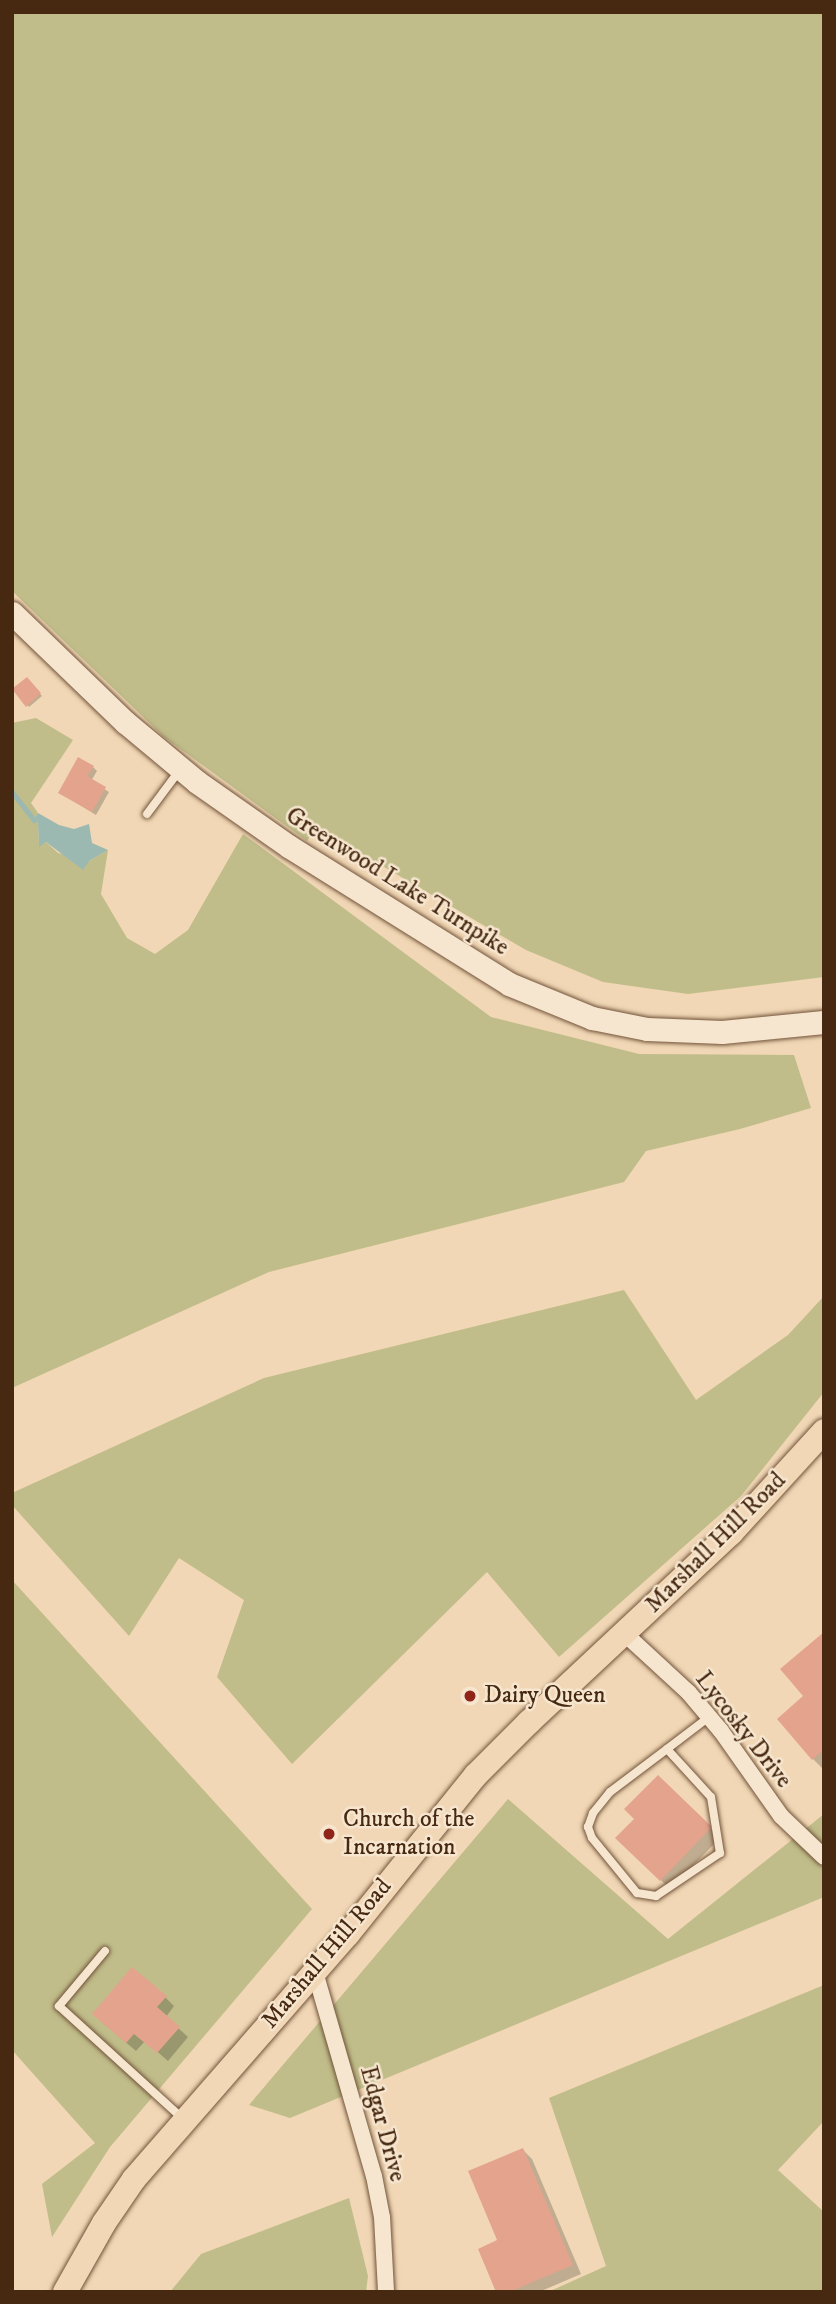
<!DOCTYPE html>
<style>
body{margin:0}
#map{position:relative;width:836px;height:2304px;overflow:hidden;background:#f1d7b5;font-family:"IM FELL DW Pica",serif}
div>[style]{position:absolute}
.green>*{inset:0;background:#c0bd8a}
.water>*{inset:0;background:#9bb9b0}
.shadow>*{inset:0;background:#0003}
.stream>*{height:5px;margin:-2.5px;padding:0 2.5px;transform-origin:2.5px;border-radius:2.5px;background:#9bb9b0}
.building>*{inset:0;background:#e4a38d}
.roads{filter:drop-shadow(0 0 2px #72543a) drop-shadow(0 0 2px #72543a)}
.lane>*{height:8px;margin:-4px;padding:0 4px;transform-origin:4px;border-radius:4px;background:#f6e5cf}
.street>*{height:16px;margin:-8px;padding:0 8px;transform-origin:8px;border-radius:8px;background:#f6e5cf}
.secondary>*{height:23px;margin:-11.5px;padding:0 11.5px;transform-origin:11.5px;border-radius:11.5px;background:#f6e5cf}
.primary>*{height:24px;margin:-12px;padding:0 12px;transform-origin:12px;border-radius:12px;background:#f1d7b5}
.dots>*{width:19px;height:19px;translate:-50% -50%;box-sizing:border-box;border:4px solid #f6e5cf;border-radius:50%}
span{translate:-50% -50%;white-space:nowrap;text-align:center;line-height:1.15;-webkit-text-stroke:5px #f6e5cf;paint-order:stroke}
.street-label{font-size:24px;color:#472911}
.poi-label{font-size:24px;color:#472911}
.left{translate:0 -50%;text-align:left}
.frame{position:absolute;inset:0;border:14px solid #472911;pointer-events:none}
</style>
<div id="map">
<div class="green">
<div style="clip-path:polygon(12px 12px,824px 12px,824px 977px,688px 994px,603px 982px,526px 950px,333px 837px,315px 830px,307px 841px,164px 737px,12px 591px)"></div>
<div style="clip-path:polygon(36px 718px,73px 740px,31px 803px,38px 813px,34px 820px,38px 823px,39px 846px,46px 842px,58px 853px,89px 861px,108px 850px,101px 894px,127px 938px,155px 954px,188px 930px,243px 834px,491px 1017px,639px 1054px,794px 1055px,811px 1108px,740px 1129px,646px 1151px,624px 1182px,269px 1272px,12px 1388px,12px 723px)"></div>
<div style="clip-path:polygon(624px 1290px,696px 1400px,788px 1335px,824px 1296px,824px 1392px,741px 1496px,559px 1657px,487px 1572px,292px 1764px,217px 1677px,244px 1600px,179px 1558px,129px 1636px,12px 1505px,12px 1493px,264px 1378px)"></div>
<div style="clip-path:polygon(12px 1580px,312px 1909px,110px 2147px,52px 2237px,42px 2184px,95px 2143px,12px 2050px)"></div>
<div style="clip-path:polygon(508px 1799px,668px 1939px,824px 1814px,824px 1897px,290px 2118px,249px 2105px)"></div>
<div style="clip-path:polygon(824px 1985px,824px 2121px,778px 2170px,824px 2212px,824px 2292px,548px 2292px,606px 2266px,549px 2098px)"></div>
<div style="clip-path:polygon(349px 2198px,368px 2276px,366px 2292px,170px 2292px,201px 2254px)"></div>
</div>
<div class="water">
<div style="clip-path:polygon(38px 813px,59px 825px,74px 829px,89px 824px,92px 843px,108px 850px,89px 861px,83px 870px,46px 842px,39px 847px,38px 823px,34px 820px)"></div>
</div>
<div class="shadow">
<div style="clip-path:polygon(27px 679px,42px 696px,29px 707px,14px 690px)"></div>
<div style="clip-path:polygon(93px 767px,97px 771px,91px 781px,109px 792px,96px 815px,60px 793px)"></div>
<div style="clip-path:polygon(824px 1634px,824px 1766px,822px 1768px,813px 1759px,806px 1696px)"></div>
<div style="clip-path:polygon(658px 1777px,720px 1838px,670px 1889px,618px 1838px,636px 1819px)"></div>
<div style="clip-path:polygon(165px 1997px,174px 2006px,166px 2017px,188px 2037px,168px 2061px,145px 2041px,136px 2051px,103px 2023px)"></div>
<div style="clip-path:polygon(523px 2150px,532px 2159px,581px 2274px,539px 2292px,498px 2292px,499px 2241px)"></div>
</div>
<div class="stream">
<div style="left:12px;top:792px;width:36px;rotate:52deg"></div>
</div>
<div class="building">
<div style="clip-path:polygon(27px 677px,41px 693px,26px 707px,12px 689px)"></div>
<div style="clip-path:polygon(78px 757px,94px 766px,87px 776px,106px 787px,92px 812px,58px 793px)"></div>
<div style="clip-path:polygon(824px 1632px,824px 1749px,812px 1760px,777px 1719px,803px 1696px,780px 1669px)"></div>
<div style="clip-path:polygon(658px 1775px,712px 1827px,660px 1881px,615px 1838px,634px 1819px,624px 1809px)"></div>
<div style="clip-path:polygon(132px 1967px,167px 1996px,157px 2007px,180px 2027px,157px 2053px,134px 2034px,126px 2043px,92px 2014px)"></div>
<div style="clip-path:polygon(523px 2148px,573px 2265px,509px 2292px,496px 2292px,478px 2249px,497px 2240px,468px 2171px)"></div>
</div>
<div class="roads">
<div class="lane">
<div style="left:147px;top:814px;width:54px;rotate:-53.3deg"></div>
<div style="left:667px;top:1749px;width:65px;rotate:47.5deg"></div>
<div style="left:711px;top:1797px;width:57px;rotate:80.9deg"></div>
<div style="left:720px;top:1853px;width:77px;rotate:146.1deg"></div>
<div style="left:656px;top:1896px;width:19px;rotate:-171deg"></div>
<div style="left:637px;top:1893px;width:71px;rotate:-129.3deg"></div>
<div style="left:592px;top:1838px;width:12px;rotate:-110deg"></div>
<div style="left:588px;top:1827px;width:15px;rotate:-70deg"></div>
<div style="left:593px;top:1813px;width:27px;rotate:-51deg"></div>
<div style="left:610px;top:1792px;width:71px;rotate:-37deg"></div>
<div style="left:667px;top:1749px;width:53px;rotate:-37.3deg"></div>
<div style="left:105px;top:1951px;width:72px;rotate:129.9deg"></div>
<div style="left:59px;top:2006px;width:166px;rotate:42.3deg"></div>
</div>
<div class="street">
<div style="left:624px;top:1633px;width:88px;rotate:42.7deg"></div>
<div style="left:689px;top:1693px;width:50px;rotate:49.9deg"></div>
<div style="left:721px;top:1731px;width:104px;rotate:54.8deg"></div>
<div style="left:781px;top:1816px;width:59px;rotate:43.6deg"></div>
<div style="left:315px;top:1972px;width:212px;rotate:73.9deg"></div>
<div style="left:374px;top:2176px;width:42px;rotate:79deg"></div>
<div style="left:382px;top:2217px;width:75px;rotate:86.9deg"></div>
</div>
<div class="secondary">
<div style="left:12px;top:613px;width:157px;rotate:44deg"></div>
<div style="left:125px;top:722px;width:94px;rotate:39.8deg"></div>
<div style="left:197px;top:782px;width:113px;rotate:35deg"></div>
<div style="left:290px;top:847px;width:258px;rotate:32deg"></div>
<div style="left:509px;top:984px;width:90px;rotate:22.3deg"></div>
<div style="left:592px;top:1018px;width:56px;rotate:11.3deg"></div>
<div style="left:647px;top:1029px;width:75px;rotate:2.3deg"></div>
<div style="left:722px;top:1032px;width:102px;rotate:-5.6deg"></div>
</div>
<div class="primary">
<div style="left:65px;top:2292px;width:79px;rotate:-60.5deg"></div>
<div style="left:104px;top:2223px;width:53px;rotate:-55.7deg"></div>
<div style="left:134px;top:2179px;width:325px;rotate:-48.9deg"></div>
<div style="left:348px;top:1934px;width:204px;rotate:-51.2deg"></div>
<div style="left:476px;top:1775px;width:75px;rotate:-45deg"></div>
<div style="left:529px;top:1722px;width:277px;rotate:-43.1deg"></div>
<div style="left:731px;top:1533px;width:138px;rotate:-47.6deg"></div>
</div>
</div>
<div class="dots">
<div style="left:470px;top:1696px;background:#8f2418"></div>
<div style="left:329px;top:1834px;background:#8f2418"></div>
</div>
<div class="street-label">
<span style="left:397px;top:882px;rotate:32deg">Greenwood Lake Turnpike</span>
<span style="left:716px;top:1543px;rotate:-45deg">Marshall Hill Road</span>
<span style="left:743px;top:1730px;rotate:52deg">Lycosky Drive</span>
<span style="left:327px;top:1954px;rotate:-50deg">Marshall Hill Road</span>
<span style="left:382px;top:2124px;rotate:75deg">Edgar Drive</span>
</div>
<div class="poi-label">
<span class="left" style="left:484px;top:1696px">Dairy Queen</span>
<span class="left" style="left:343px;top:1834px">Church of the<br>Incarnation</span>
</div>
<div class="frame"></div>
</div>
